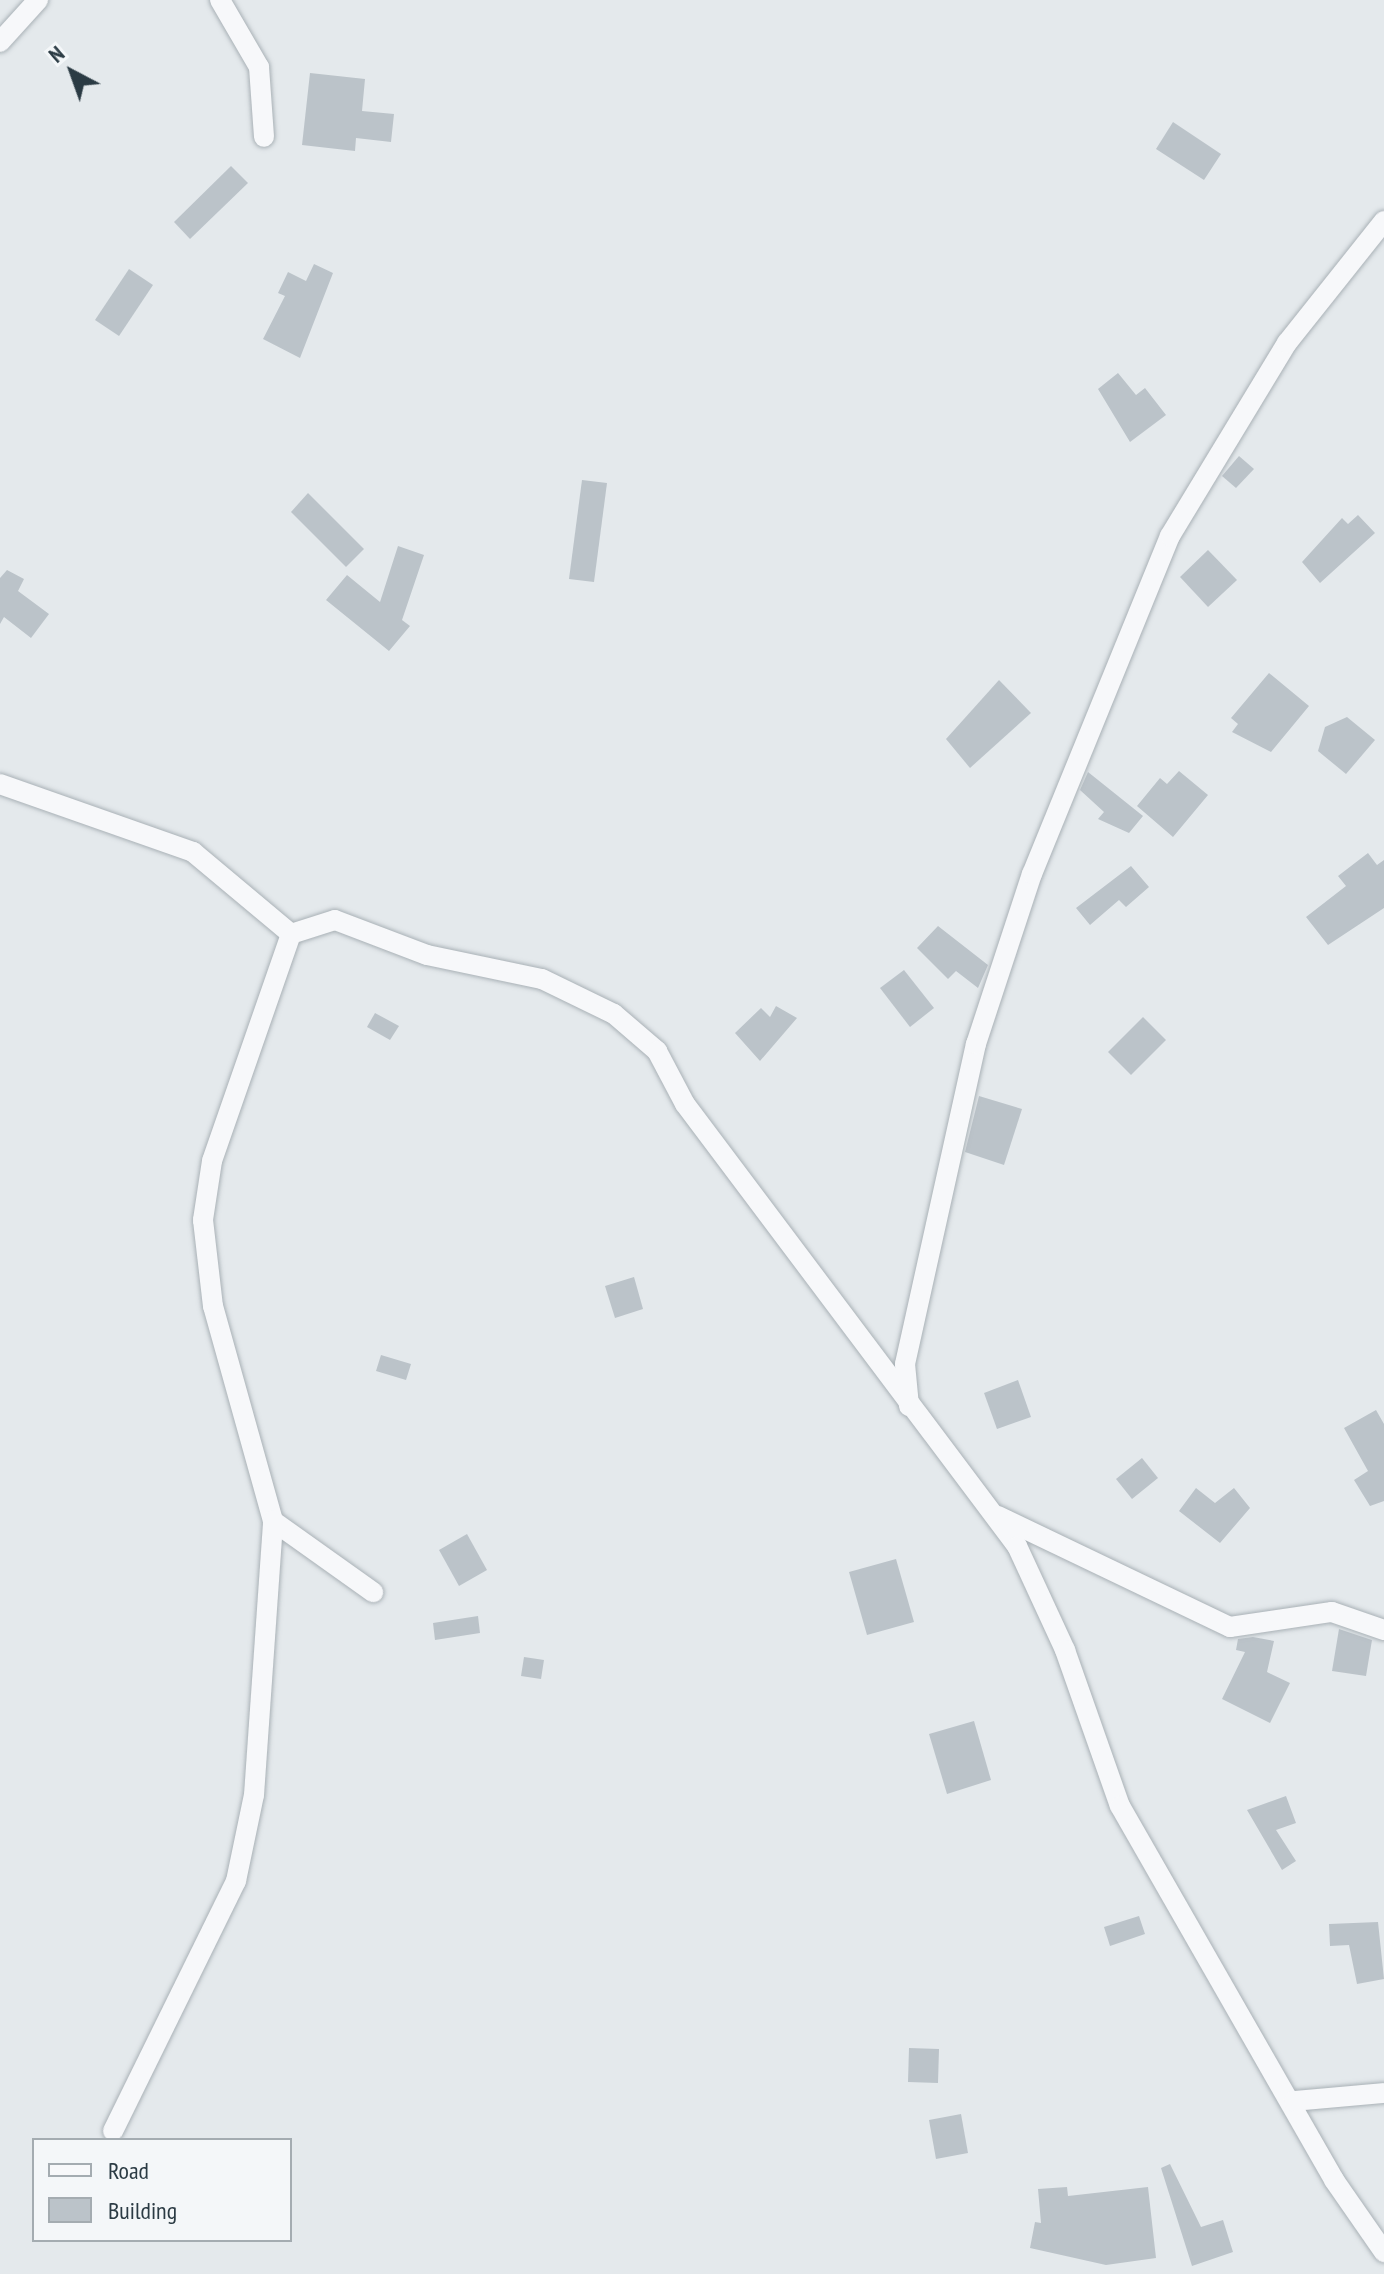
<!DOCTYPE html>
<style>
body{margin:0}
#map{position:relative;width:1384px;height:2274px;overflow:hidden;background:#e4e9ec;font-family:"PT Sans Narrow",sans-serif}
div>[style]{position:absolute}
.building>*{inset:0;background:#bbc3c9}
.roads{filter:drop-shadow(0 0 2px #a9b1b6) drop-shadow(0 0 2px #a9b1b6)}
.minor>*{height:20px;margin:-10px;padding:0 10px;transform-origin:10px;border-radius:10px;background:#f7f8fa}
span{translate:-50% -50%;white-space:nowrap;text-align:center;line-height:1.15;-webkit-text-stroke:8px #f4f7f9;paint-order:stroke}
.legend{position:absolute;left:32px;top:2138px;width:260px;height:104px;box-sizing:border-box;background:#f4f7f9;border:2px solid #a4acb1;margin:0;padding:10px 14px;list-style:none;font-size:24px;color:#2b3b44}
.legend li{display:flex;align-items:center;gap:16px;height:40px}
.legend b{width:40px;border:2px solid #a4acb1}
.north{position:absolute;left:32px;top:32px;width:80px;height:80px;-webkit-text-stroke:6px #f4f7f9;paint-order:stroke;rotate:319deg;font-size:22px;font-weight:700;line-height:32px;text-align:center;color:#2b3b44}
.north::after{content:'';display:block;margin:auto;width:28px;height:36px;background:#2b3b44;clip-path:polygon(50% 0,100% 100%,50% 72%,0 100%)}
</style>
<div id="map">
<div class="building">
<div style="clip-path:polygon(310px 73px,365px 79px,362px 111px,394px 114px,391px 142px,356px 138px,355px 151px,302px 145px)"></div>
<div style="clip-path:polygon(1173px 122px,1221px 154px,1204px 180px,1156px 149px)"></div>
<div style="clip-path:polygon(231px 166px,248px 183px,190px 239px,174px 222px)"></div>
<div style="clip-path:polygon(314px 264px,333px 273px,300px 358px,263px 339px,285px 296px,278px 293px,288px 272px,306px 281px)"></div>
<div style="clip-path:polygon(129px 269px,153px 285px,119px 336px,95px 320px)"></div>
<div style="clip-path:polygon(1118px 373px,1136px 395px,1145px 388px,1166px 415px,1130px 442px,1098px 389px)"></div>
<div style="clip-path:polygon(1239px 456px,1254px 469px,1236px 488px,1222px 476px)"></div>
<div style="clip-path:polygon(582px 480px,607px 483px,594px 582px,569px 579px)"></div>
<div style="clip-path:polygon(308px 493px,364px 549px,346px 567px,291px 512px)"></div>
<div style="clip-path:polygon(1358px 515px,1375px 533px,1320px 583px,1302px 562px,1342px 518px,1348px 524px)"></div>
<div style="clip-path:polygon(398px 546px,424px 555px,402px 620px,410px 626px,389px 651px,326px 600px,347px 575px,380px 602px)"></div>
<div style="clip-path:polygon(1208px 550px,1237px 580px,1208px 607px,1180px 577px)"></div>
<div style="clip-path:polygon(7px 570px,24px 579px,18px 591px,49px 614px,31px 638px,4px 617px,0 624px,0 578px)"></div>
<div style="clip-path:polygon(1269px 673px,1309px 706px,1271px 752px,1232px 732px,1238px 724px,1231px 718px)"></div>
<div style="clip-path:polygon(999px 680px,1031px 713px,970px 768px,946px 739px)"></div>
<div style="clip-path:polygon(1347px 717px,1375px 740px,1346px 774px,1318px 751px,1325px 727px)"></div>
<div style="clip-path:polygon(1179px 771px,1208px 795px,1173px 837px,1137px 806px,1160px 778px,1167px 784px)"></div>
<div style="clip-path:polygon(1088px 772px,1143px 816px,1129px 833px,1098px 819px,1104px 812px,1080px 790px)"></div>
<div style="clip-path:polygon(1368px 853px,1377px 865px,1384px 860px,1384px 908px,1328px 945px,1306px 917px,1346px 886px,1338px 876px)"></div>
<div style="clip-path:polygon(1131px 866px,1149px 887px,1126px 907px,1119px 900px,1090px 925px,1076px 908px)"></div>
<div style="clip-path:polygon(938px 926px,988px 965px,978px 988px,956px 971px,948px 979px,917px 948px)"></div>
<div style="clip-path:polygon(904px 970px,934px 1008px,910px 1027px,880px 988px)"></div>
<div style="clip-path:polygon(776px 1006px,797px 1018px,760px 1061px,735px 1033px,761px 1008px,770px 1017px)"></div>
<div style="clip-path:polygon(375px 1013px,399px 1026px,390px 1040px,367px 1027px)"></div>
<div style="clip-path:polygon(1143px 1017px,1166px 1040px,1131px 1075px,1108px 1052px)"></div>
<div style="clip-path:polygon(979px 1096px,1022px 1109px,1004px 1165px,965px 1152px)"></div>
<div style="clip-path:polygon(634px 1277px,643px 1309px,615px 1318px,605px 1286px)"></div>
<div style="clip-path:polygon(381px 1355px,411px 1364px,406px 1380px,376px 1371px)"></div>
<div style="clip-path:polygon(1018px 1380px,1031px 1417px,997px 1429px,984px 1393px)"></div>
<div style="clip-path:polygon(1376px 1410px,1384px 1424px,1384px 1501px,1370px 1506px,1354px 1480px,1368px 1471px,1344px 1428px)"></div>
<div style="clip-path:polygon(1142px 1458px,1158px 1478px,1132px 1499px,1116px 1479px)"></div>
<div style="clip-path:polygon(1196px 1488px,1215px 1503px,1234px 1488px,1250px 1508px,1220px 1543px,1179px 1511px)"></div>
<div style="clip-path:polygon(467px 1534px,487px 1570px,459px 1586px,439px 1550px)"></div>
<div style="clip-path:polygon(896px 1559px,914px 1622px,867px 1635px,849px 1572px)"></div>
<div style="clip-path:polygon(478px 1616px,480px 1633px,435px 1640px,433px 1623px)"></div>
<div style="clip-path:polygon(1339px 1629px,1372px 1640px,1366px 1676px,1332px 1671px)"></div>
<div style="clip-path:polygon(1253px 1637px,1274px 1641px,1267px 1672px,1290px 1683px,1270px 1723px,1222px 1699px,1245px 1652px,1236px 1650px,1238px 1639px)"></div>
<div style="clip-path:polygon(524px 1657px,544px 1660px,541px 1679px,521px 1676px)"></div>
<div style="clip-path:polygon(974px 1721px,991px 1780px,947px 1794px,929px 1734px)"></div>
<div style="clip-path:polygon(1286px 1796px,1296px 1823px,1276px 1830px,1296px 1861px,1282px 1870px,1247px 1810px)"></div>
<div style="clip-path:polygon(1139px 1916px,1145px 1934px,1110px 1946px,1104px 1927px)"></div>
<div style="clip-path:polygon(1378px 1922px,1384px 1979px,1357px 1984px,1349px 1945px,1330px 1946px,1329px 1924px)"></div>
<div style="clip-path:polygon(909px 2048px,939px 2049px,938px 2083px,908px 2082px)"></div>
<div style="clip-path:polygon(961px 2114px,968px 2153px,936px 2159px,929px 2120px)"></div>
<div style="clip-path:polygon(1170px 2164px,1201px 2227px,1223px 2220px,1233px 2252px,1192px 2266px,1161px 2168px)"></div>
<div style="clip-path:polygon(1067px 2187px,1068px 2196px,1148px 2187px,1156px 2258px,1106px 2265px,1030px 2248px,1035px 2222px,1041px 2223px,1038px 2189px)"></div>
</div>
<div class="roads">
<div class="minor">
<div style="left:220px;top:0;width:78px;rotate:59.8deg"></div>
<div style="left:259px;top:67px;width:70px;rotate:85.9deg"></div>
<div style="left:0;top:42px;width:57px;rotate:-47.9deg"></div>
<div style="left:0;top:784px;width:205px;rotate:19.4deg"></div>
<div style="left:193px;top:852px;width:128px;rotate:39.9deg"></div>
<div style="left:291px;top:934px;width:46px;rotate:-17.7deg"></div>
<div style="left:335px;top:920px;width:98px;rotate:20.8deg"></div>
<div style="left:427px;top:955px;width:117px;rotate:11.8deg"></div>
<div style="left:542px;top:979px;width:80px;rotate:25.9deg"></div>
<div style="left:614px;top:1014px;width:57px;rotate:40.7deg"></div>
<div style="left:657px;top:1051px;width:60px;rotate:62.2deg"></div>
<div style="left:685px;top:1104px;width:553px;rotate:53.09deg"></div>
<div style="left:1017px;top:1546px;width:115px;rotate:65.2deg"></div>
<div style="left:1065px;top:1650px;width:165px;rotate:70.6deg"></div>
<div style="left:1120px;top:1806px;width:431px;rotate:60.2deg"></div>
<div style="left:1334px;top:2180px;width:88px;rotate:55.2deg"></div>
<div style="left:291px;top:934px;width:240px;rotate:109.2deg"></div>
<div style="left:212px;top:1161px;width:60px;rotate:98.7deg"></div>
<div style="left:203px;top:1220px;width:87px;rotate:83.4deg"></div>
<div style="left:213px;top:1306px;width:223px;rotate:74.4deg"></div>
<div style="left:273px;top:1521px;width:123px;rotate:35.4deg"></div>
<div style="left:909px;top:1406px;width:42px;rotate:-95.4deg"></div>
<div style="left:905px;top:1364px;width:328px;rotate:-77.5deg"></div>
<div style="left:976px;top:1044px;width:179px;rotate:-71.8deg"></div>
<div style="left:1032px;top:874px;width:365px;rotate:-67.8deg"></div>
<div style="left:1170px;top:536px;width:226px;rotate:-58.8deg"></div>
<div style="left:1287px;top:343px;width:156px;rotate:-51.5deg"></div>
<div style="left:998px;top:1516px;width:257px;rotate:25.6deg"></div>
<div style="left:1230px;top:1627px;width:103px;rotate:-8.4deg"></div>
<div style="left:1332px;top:1612px;width:55px;rotate:19.1deg"></div>
<div style="left:1294px;top:2101px;width:90px;rotate:-5.1deg"></div>
<div style="left:113px;top:2131px;width:279px;rotate:-63.8deg"></div>
<div style="left:236px;top:1881px;width:88px;rotate:-78.2deg"></div>
<div style="left:254px;top:1795px;width:275px;rotate:-86deg"></div>
</div>
</div>
<ul class="legend">
<li><b style="height:10px;background:#f7f8fa"></b>Road</li>
<li><b style="height:22px;background:#bbc3c9"></b>Building</li>
</ul>
<div class="north">N</div>
</div>
